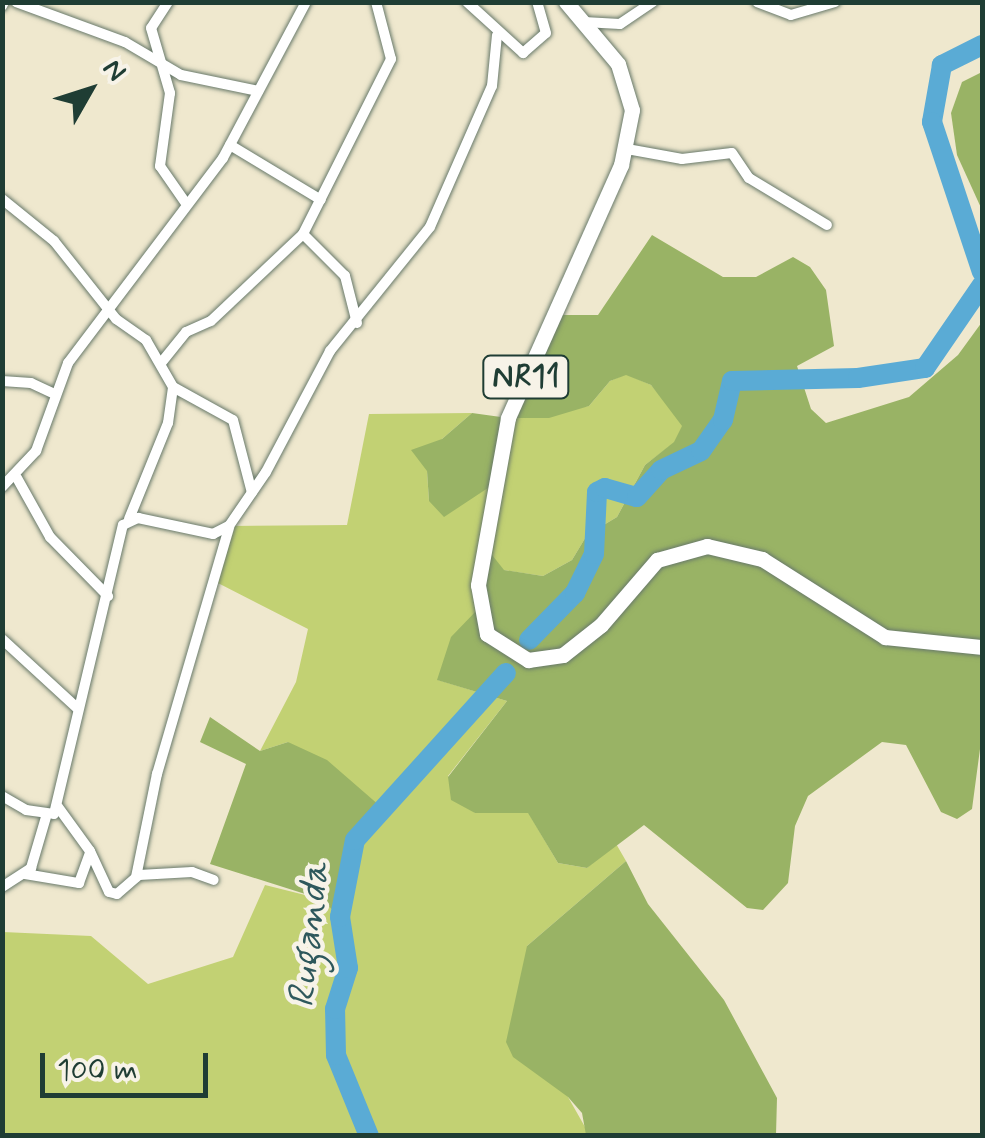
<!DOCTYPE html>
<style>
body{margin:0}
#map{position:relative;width:985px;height:1138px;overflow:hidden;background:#efe8ce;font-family:Mynerve,sans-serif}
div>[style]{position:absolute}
.green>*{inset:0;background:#c2d173}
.forest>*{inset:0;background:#99b365}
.river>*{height:20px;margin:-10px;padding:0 10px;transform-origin:10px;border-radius:10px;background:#5aabd5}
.roads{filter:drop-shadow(0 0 2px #68796a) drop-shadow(0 0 2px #68796a)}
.minor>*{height:10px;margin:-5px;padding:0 5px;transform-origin:5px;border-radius:5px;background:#fff}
.trunk>*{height:15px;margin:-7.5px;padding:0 7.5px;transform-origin:7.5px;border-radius:7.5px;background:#fff}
span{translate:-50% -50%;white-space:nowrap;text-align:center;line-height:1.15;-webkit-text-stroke:9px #f7f3e8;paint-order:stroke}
.shield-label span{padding:2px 8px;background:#f7f3e8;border:2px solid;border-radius:8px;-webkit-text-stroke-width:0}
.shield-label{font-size:32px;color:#1f3d34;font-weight:700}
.water-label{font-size:38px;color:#2e585c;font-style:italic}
.frame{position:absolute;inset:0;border:5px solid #1f3d34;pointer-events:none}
.north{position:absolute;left:40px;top:40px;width:100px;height:100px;-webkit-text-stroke:8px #f7f3e8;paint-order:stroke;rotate:51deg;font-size:28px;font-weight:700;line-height:40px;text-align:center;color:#1f3d34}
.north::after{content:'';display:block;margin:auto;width:35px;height:45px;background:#1f3d34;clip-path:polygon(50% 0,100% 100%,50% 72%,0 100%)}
.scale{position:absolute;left:40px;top:1053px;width:168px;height:45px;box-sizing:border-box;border:5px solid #1f3d34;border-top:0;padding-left:12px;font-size:30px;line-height:35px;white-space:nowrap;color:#1f3d34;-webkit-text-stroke:8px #f7f3e8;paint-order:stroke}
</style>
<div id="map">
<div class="green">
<div style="clip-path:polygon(626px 374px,651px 385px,673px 411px,683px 426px,675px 442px,645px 465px,617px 517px,587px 535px,572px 560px,543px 576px,503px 570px,486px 548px,478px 609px,438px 680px,507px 701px,448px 776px,475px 813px,528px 812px,558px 863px,587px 868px,615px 842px,626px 861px,527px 946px,568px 1097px,589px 1134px,3px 1136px,3px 932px,91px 936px,148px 984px,233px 957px,265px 885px,321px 899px,340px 916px,355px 840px,288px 742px,260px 751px,296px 682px,308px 629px,214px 581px,229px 526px,347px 525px,369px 414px,472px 413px,442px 439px,427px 471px,429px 501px,508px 418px,589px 406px,610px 381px)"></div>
</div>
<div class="forest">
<div style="clip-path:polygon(982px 72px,982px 210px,957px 155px,951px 113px,962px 82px)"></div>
<div style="clip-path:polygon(652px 235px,723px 277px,756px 277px,793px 257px,810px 267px,826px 290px,834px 346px,797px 366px,811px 409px,826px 423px,909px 397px,958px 355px,982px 322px,982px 734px,972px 809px,957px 819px,941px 812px,906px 745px,882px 742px,808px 796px,795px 826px,788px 883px,763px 910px,747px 908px,644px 825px,587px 868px,558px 863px,528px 813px,475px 813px,451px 800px,448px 777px,507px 701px,437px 680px,451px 637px,478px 609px,485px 546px,504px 570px,543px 576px,572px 560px,587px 535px,617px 517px,645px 465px,674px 442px,682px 426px,651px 385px,626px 375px,610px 381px,589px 406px,549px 418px,509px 418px,497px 482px,444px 517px,429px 501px,427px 471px,411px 450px,442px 439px,472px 413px,508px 418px,553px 315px,598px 315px)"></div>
<div style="clip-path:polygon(210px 717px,260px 751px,288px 742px,327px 760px,380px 806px,355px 840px,340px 917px,321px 899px,210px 864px,246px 764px,200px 742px)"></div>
<div style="clip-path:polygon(626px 861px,648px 904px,724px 1000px,777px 1098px,776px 1135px,586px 1135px,582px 1113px,568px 1097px,513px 1057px,506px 1042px,527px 946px)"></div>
</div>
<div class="river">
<div style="left:982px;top:45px;width:45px;rotate:153.4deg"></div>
<div style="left:942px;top:65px;width:58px;rotate:100deg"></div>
<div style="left:932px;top:122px;width:158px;rotate:71.6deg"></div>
<div style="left:529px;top:640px;width:66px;rotate:-45.6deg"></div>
<div style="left:575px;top:593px;width:43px;rotate:-64deg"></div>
<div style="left:594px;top:554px;width:62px;rotate:-87.2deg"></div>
<div style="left:597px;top:492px;width:9px;rotate:-27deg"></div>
<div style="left:605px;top:488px;width:33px;rotate:16deg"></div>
<div style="left:637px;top:497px;width:36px;rotate:-48deg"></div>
<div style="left:661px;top:470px;width:44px;rotate:-25.4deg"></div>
<div style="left:701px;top:451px;width:38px;rotate:-55deg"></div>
<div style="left:723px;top:420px;width:40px;rotate:-77deg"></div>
<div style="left:732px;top:381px;width:126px;rotate:-1.4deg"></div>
<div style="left:858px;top:378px;width:68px;rotate:-8.5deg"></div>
<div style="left:925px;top:368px;width:101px;rotate:-55.5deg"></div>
<div style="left:369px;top:1136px;width:87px;rotate:-112.2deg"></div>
<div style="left:336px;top:1055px;width:46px;rotate:-91.2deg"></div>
<div style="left:335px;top:1009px;width:43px;rotate:-72.4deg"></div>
<div style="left:348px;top:968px;width:52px;rotate:-98.9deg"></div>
<div style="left:340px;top:917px;width:78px;rotate:-79deg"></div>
<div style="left:355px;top:840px;width:225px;rotate:-47.9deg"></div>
</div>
<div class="roads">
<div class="minor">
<div style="left:16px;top:2px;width:116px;rotate:20.2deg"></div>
<div style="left:125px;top:42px;width:65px;rotate:30.5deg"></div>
<div style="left:181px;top:75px;width:79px;rotate:11.7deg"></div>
<div style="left:168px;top:2px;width:31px;rotate:123deg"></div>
<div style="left:151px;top:28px;width:68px;rotate:73.7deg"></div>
<div style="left:170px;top:93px;width:74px;rotate:97.8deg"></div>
<div style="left:160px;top:166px;width:44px;rotate:55.2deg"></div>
<div style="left:467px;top:2px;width:76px;rotate:42.3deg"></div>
<div style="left:523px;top:53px;width:30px;rotate:-41deg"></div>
<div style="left:546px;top:33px;width:32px;rotate:-106deg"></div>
<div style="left:757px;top:2px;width:36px;rotate:21deg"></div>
<div style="left:791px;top:15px;width:46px;rotate:-16.5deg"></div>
<div style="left:2px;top:6px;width:4px;rotate:-63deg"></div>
<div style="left:584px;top:22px;width:36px;rotate:3deg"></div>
<div style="left:620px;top:24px;width:40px;rotate:-34deg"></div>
<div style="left:230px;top:145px;width:106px;rotate:31.1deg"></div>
<div style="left:627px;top:149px;width:56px;rotate:10.3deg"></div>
<div style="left:682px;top:159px;width:50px;rotate:-6.8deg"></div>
<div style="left:732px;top:153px;width:30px;rotate:56deg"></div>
<div style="left:749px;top:178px;width:91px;rotate:31.1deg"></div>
<div style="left:2px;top:199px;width:67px;rotate:38.9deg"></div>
<div style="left:54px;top:241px;width:100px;rotate:51.5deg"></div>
<div style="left:116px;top:319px;width:37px;rotate:35deg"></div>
<div style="left:146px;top:340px;width:54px;rotate:60.1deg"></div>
<div style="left:173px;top:387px;width:68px;rotate:28.8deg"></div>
<div style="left:233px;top:420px;width:75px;rotate:75.4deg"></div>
<div style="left:357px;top:323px;width:49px;rotate:-104.3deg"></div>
<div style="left:345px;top:276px;width:59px;rotate:-135deg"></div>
<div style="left:303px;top:234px;width:196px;rotate:-63.3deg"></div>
<div style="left:391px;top:59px;width:59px;rotate:-104.7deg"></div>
<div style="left:161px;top:363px;width:40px;rotate:-51deg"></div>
<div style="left:186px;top:332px;width:27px;rotate:-24deg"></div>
<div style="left:211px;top:321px;width:127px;rotate:-43.4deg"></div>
<div style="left:2px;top:381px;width:29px;rotate:4deg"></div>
<div style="left:31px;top:383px;width:26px;rotate:25deg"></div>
<div style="left:17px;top:478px;width:68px;rotate:60.8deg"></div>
<div style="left:50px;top:537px;width:83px;rotate:45.5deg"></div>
<div style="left:2px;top:487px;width:50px;rotate:-46.6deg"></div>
<div style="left:36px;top:451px;width:94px;rotate:-70deg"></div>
<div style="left:68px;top:363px;width:257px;rotate:-52.9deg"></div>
<div style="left:223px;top:158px;width:177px;rotate:-62deg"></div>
<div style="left:129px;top:519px;width:104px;rotate:-67.9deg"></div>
<div style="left:168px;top:423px;width:36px;rotate:-82deg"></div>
<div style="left:2px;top:639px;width:102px;rotate:42.6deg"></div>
<div style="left:2px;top:796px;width:28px;rotate:30deg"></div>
<div style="left:26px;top:810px;width:28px;rotate:8deg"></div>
<div style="left:54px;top:814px;width:297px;rotate:-76.6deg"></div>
<div style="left:123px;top:525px;width:17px;rotate:-25deg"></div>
<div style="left:138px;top:518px;width:77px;rotate:12deg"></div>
<div style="left:213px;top:534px;width:18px;rotate:-27deg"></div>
<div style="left:229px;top:526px;width:65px;rotate:-55.6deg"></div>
<div style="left:266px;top:472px;width:137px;rotate:-62.1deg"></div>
<div style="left:330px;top:351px;width:159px;rotate:-51.1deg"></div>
<div style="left:430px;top:227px;width:154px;rotate:-66.3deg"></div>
<div style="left:492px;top:86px;width:51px;rotate:-84.4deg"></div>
<div style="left:58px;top:807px;width:54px;rotate:54deg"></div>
<div style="left:90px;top:851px;width:45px;rotate:65.1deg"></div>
<div style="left:109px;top:892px;width:8px;rotate:14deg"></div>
<div style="left:117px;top:894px;width:29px;rotate:-41deg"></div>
<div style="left:139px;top:875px;width:53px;rotate:-3.2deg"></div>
<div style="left:192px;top:872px;width:23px;rotate:20deg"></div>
<div style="left:25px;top:874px;width:55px;rotate:9.5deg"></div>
<div style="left:79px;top:883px;width:33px;rotate:-70deg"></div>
<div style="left:136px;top:877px;width:105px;rotate:-78.5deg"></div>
<div style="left:157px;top:774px;width:257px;rotate:-73.7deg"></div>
<div style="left:2px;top:887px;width:35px;rotate:-33deg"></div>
<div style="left:31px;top:868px;width:53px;rotate:-73.6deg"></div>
</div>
<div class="trunk">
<div style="left:566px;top:2px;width:81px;rotate:50deg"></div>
<div style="left:618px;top:64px;width:48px;rotate:73.1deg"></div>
<div style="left:632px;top:110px;width:56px;rotate:101.3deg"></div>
<div style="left:621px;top:165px;width:277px;rotate:114.1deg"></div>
<div style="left:508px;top:418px;width:170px;rotate:100.2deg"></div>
<div style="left:478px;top:585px;width:50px;rotate:79.6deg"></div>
<div style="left:487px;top:634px;width:49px;rotate:32.4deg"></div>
<div style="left:528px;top:660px;width:35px;rotate:-8deg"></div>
<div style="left:563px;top:655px;width:48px;rotate:-38.3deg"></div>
<div style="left:601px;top:625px;width:86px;rotate:-49.3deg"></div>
<div style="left:657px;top:560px;width:52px;rotate:-15.6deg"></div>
<div style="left:707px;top:546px;width:57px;rotate:13.3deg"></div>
<div style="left:762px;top:559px;width:146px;rotate:32.4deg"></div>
<div style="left:885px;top:637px;width:98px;rotate:5.9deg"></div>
</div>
</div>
<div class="shield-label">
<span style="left:526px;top:377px">NR11</span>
</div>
<div class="water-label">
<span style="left:310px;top:935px;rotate:-84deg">Ruganda</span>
</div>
<div class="frame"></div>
<div class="north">N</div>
<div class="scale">100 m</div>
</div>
